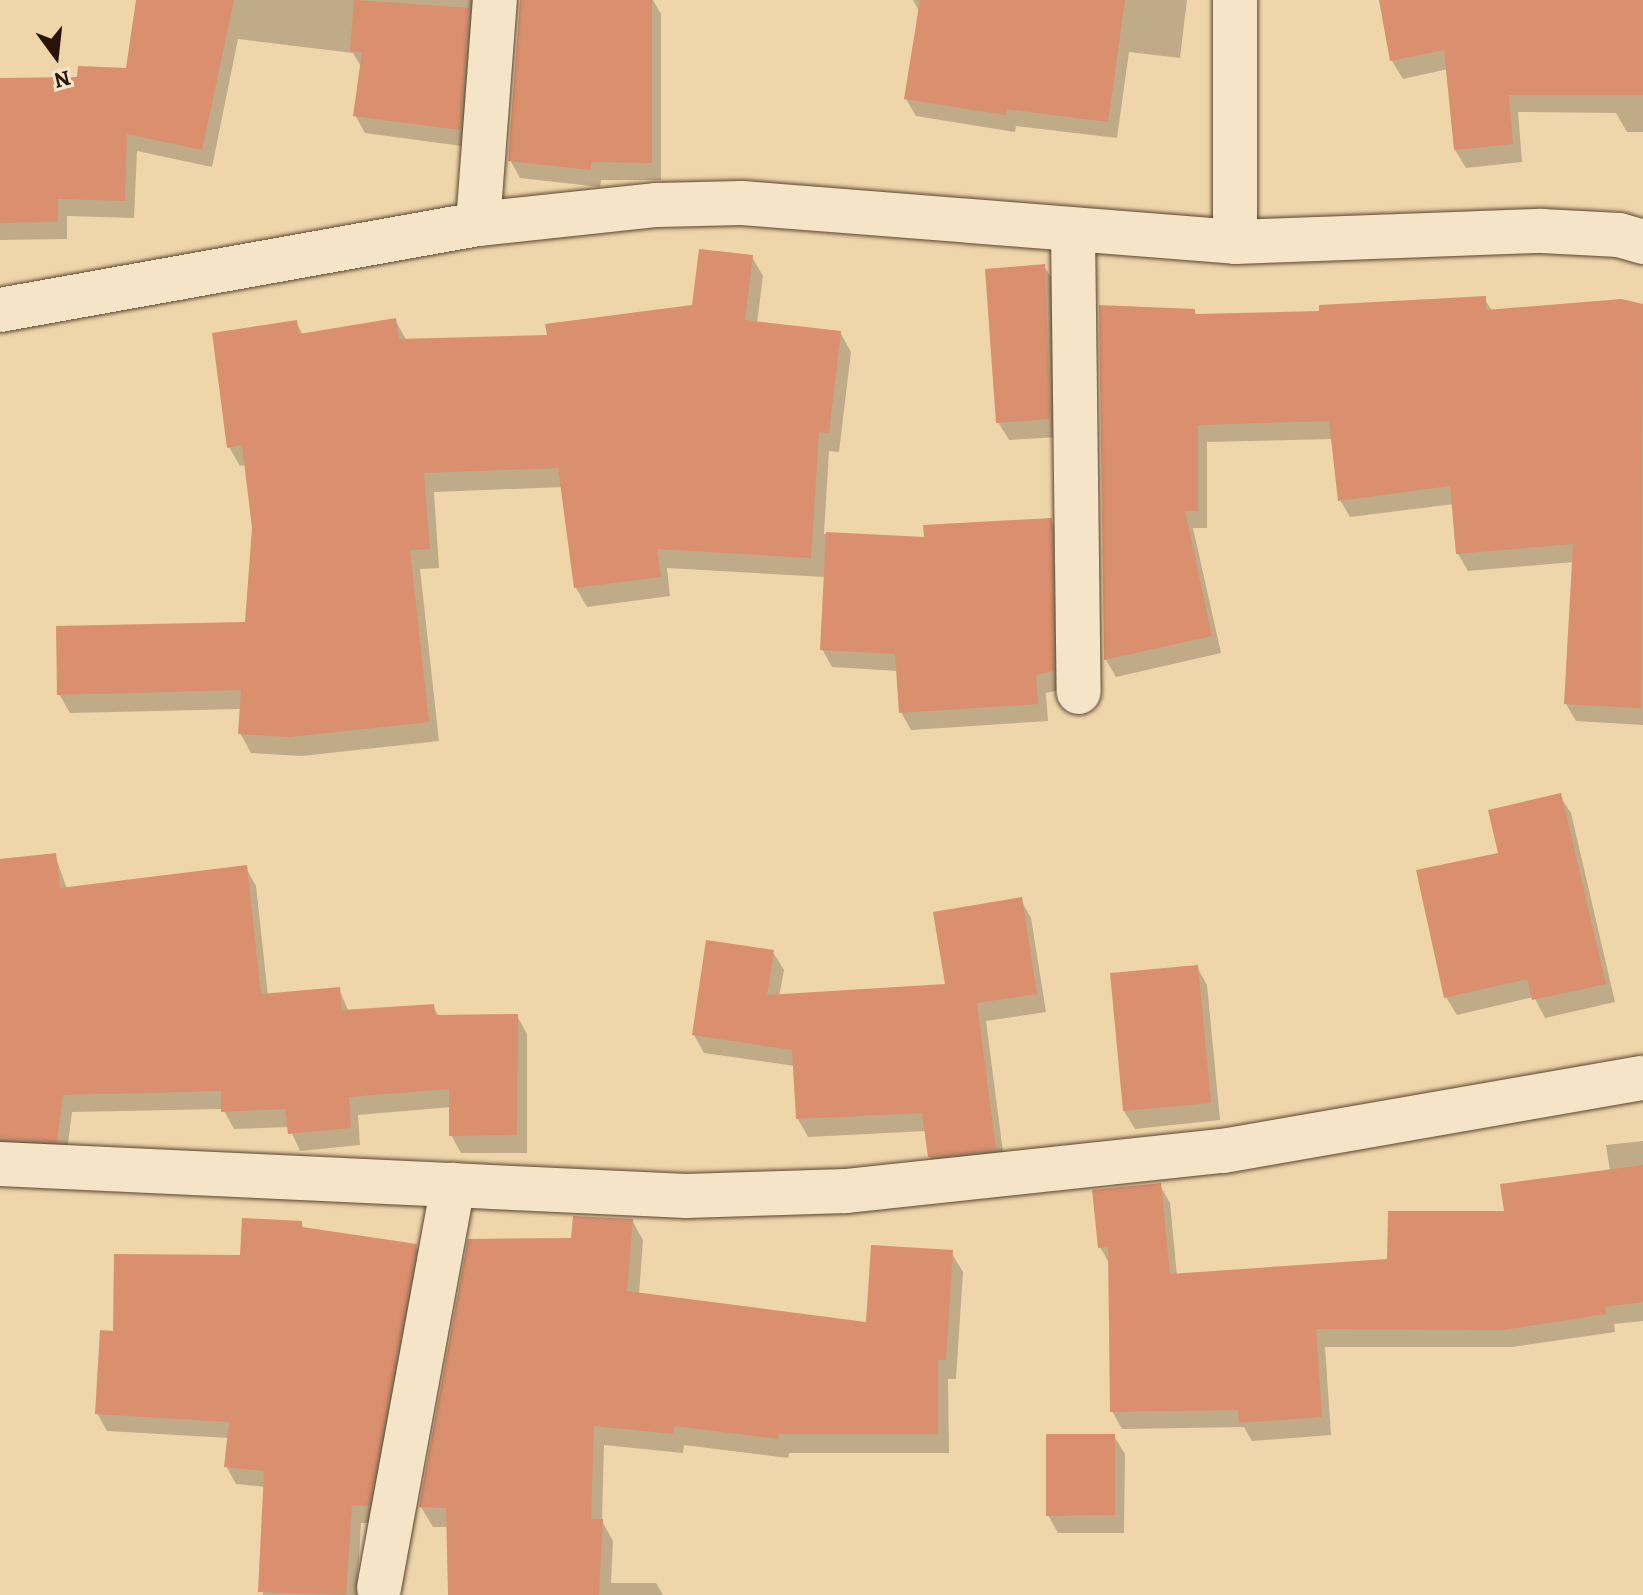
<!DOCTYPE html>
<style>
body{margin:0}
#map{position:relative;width:1643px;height:1595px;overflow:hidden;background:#efd6aa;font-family:Alegreya,serif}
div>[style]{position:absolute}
.shadow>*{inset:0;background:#0003}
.building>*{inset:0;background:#da8f6e}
.roads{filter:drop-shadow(0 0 2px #594430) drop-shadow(0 0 2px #594430)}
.minor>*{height:44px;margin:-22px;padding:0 22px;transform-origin:22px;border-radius:22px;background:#f5e4c8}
span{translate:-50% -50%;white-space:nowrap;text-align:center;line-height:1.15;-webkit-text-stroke:7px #f5e4c8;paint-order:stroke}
.north{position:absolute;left:16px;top:16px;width:80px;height:80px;-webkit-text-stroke:6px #f5e4c8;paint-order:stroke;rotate:165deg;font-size:22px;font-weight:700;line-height:32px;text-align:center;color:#271307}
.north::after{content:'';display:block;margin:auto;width:28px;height:36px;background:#271307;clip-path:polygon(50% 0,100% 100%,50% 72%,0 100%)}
</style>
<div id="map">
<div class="shadow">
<div style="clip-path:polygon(139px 0,491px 0,469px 147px,365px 133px,355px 115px,362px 68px,353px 53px,238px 39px,212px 167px,137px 151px,134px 218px,67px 216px,67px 239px,0 240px,0 80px,79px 79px,128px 70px)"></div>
<div style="clip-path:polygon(522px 0,653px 0,661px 14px,661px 180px,601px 180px,600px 187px,520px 178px,510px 160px)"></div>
<div style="clip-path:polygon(913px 0,1187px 0,1180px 58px,1129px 52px,1117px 138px,1016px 126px,1015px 132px,916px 116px,906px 99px,920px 13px)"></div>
<div style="clip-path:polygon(1381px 0,1643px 0,1643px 132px,1627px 132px,1616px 113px,1518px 112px,1522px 162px,1466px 168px,1455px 150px,1448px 69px,1403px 79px,1392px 61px)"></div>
<div style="clip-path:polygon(752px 257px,763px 276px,757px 323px,840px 332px,851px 352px,839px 452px,829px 451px,824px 534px,926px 539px,1051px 520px,1061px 538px,1063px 689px,1046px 693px,1048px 721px,911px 730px,901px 712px,898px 671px,832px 667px,822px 649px,825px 577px,667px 568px,670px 596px,587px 607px,576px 588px,563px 487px,434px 492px,439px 568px,420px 569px,439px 741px,302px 756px,251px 753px,240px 733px,241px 709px,70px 713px,59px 694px,247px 624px,254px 528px,246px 465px,240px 466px,229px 447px,296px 322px,303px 335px,395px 320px,407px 341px,549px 337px,694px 307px)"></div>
<div style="clip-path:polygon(1044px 266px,1055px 284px,1060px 437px,1009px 440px,998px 422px)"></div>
<div style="clip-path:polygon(1484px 298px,1492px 311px,1621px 301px,1643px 306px,1643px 725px,1576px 721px,1566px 704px,1574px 562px,1468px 571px,1458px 554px,1454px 504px,1350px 517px,1340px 500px,1333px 439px,1207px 442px,1207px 528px,1193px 528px,1221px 653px,1116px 677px,1106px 660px,1194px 311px,1197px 316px,1321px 313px)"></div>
<div style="clip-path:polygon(1560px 796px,1571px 813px,1615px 1002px,1545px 1018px,1534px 997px,1457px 1015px,1446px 997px,1501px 854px)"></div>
<div style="clip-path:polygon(55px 855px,67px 889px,246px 868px,256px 886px,268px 996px,339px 989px,349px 1012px,433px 1006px,439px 1017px,517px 1016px,527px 1034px,527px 1153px,461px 1153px,451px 1135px,451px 1107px,358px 1115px,360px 1145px,300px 1151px,289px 1127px,234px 1129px,223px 1109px,72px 1112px,66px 1159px,0 1153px,0 861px)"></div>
<div style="clip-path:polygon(1021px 900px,1031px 918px,1046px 1012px,986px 1021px,1005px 1168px,940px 1175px,930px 1157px,926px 1131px,808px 1137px,798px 1119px,795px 1066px,704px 1053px,694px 1035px,773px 952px,784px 970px,779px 997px,947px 986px)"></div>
<div style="clip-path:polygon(1197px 967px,1207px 985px,1220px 1120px,1135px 1129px,1124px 1111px)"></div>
<div style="clip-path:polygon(1643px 1141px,1643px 1321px,1614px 1324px,1615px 1332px,1512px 1347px,1325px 1347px,1331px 1435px,1252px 1441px,1244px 1427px,1122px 1429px,1112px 1411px,1110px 1265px,1100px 1247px,1160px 1185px,1170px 1203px,1177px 1276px,1389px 1261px,1610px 1171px,1606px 1145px)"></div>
<div style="clip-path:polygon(632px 1220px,643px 1240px,639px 1295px,868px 1324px,951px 1252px,963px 1272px,956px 1379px,948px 1379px,949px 1453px,789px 1453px,788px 1458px,684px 1445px,683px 1453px,604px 1445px,602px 1521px,613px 1541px,611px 1583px,656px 1583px,663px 1595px,450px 1595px,449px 1527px,433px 1527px,421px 1507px,470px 1241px,573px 1240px)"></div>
<div style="clip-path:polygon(301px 1223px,304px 1229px,416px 1246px,426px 1264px,378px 1523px,361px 1523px,357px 1595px,263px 1595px,265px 1487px,236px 1484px,226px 1466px,229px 1438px,107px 1431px,97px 1413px,115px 1333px)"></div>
<div style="clip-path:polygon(1114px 1436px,1125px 1454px,1124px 1533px,1058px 1533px,1048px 1515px)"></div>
</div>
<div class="building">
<div style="clip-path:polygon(136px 0,234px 0,202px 150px,127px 134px,125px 201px,58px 199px,58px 222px,0 223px,0 78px,77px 77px,78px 66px,126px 68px)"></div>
<div style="clip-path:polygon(354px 0,469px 8px,460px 130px,353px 116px,362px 52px,350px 51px)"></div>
<div style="clip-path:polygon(520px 0,652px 0,652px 163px,591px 162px,591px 170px,508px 161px)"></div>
<div style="clip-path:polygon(920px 0,1125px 0,1108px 122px,1007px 109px,1006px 115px,904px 99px)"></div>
<div style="clip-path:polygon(1379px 0,1643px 0,1643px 95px,1509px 95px,1513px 144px,1454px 150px,1444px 50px,1390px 61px)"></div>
<div style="clip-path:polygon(699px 249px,753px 255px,745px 320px,841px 331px,829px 433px,819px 432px,811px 558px,657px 549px,661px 577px,574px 588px,558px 468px,424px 473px,430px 549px,410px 550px,429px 722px,290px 737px,238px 734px,241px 690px,57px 695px,56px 626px,245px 622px,252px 528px,242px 445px,227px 448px,212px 333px,297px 320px,299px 334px,396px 318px,399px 339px,547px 335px,545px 324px,692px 305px)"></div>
<div style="clip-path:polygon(1045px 264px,1050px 419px,996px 423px,985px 269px)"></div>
<div style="clip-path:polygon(1486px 296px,1486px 310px,1621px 299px,1643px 304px,1641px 708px,1564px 704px,1573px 544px,1456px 554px,1450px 486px,1338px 501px,1329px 421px,1198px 425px,1198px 511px,1185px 511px,1212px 636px,1104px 660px,1099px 305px,1195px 309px,1195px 314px,1319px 311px,1319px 305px)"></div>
<div style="clip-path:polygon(1052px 518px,1054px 671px,1036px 675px,1038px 704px,899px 713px,895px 654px,820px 650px,826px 532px,924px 537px,923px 525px)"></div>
<div style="clip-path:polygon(1561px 793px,1606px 984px,1532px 1000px,1527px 979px,1444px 998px,1416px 870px,1498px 853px,1488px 810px)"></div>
<div style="clip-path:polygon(56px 853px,60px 888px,247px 865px,261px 994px,340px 987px,342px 1010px,434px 1004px,435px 1015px,518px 1014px,517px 1135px,449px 1136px,449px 1089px,349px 1097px,351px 1128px,288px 1134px,285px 1109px,221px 1112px,221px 1091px,63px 1095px,57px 1142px,0 1138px,0 859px)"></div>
<div style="clip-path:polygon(1022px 897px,1037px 994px,977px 1003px,996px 1150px,928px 1157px,922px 1113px,796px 1119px,792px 1050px,692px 1035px,706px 940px,774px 950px,767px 995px,945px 984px,933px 912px)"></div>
<div style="clip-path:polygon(1198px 965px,1211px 1103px,1123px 1111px,1110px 973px)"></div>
<div style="clip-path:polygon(1643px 1165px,1643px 1302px,1605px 1307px,1606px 1314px,1503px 1330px,1316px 1329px,1322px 1417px,1239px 1423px,1238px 1410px,1110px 1412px,1108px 1247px,1098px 1248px,1092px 1190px,1161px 1183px,1170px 1274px,1387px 1259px,1388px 1211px,1504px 1211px,1500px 1184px)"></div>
<div style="clip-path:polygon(573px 1216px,633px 1219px,627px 1291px,866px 1322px,871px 1245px,953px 1250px,946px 1360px,938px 1360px,938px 1434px,779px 1434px,778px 1439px,674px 1426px,673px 1434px,594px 1426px,591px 1519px,603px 1519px,599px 1595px,448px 1595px,446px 1508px,419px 1507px,468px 1239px,571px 1238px)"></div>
<div style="clip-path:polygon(242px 1218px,302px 1221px,302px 1227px,417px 1244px,369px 1506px,352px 1505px,346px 1595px,258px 1592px,264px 1471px,224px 1467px,229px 1422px,95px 1414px,100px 1330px,113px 1331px,114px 1254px,240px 1255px)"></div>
<div style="clip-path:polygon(1046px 1434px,1115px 1434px,1115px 1515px,1046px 1516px)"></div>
</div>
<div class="roads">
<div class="minor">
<div style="left:1235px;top:0;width:242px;rotate:90deg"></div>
<div style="left:478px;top:224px;width:225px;rotate:-85.7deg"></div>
<div style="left:1073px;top:232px;width:460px;rotate:89.3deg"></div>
<div style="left:0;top:310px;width:486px;rotate:-10.2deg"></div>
<div style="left:478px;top:224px;width:180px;rotate:-6.1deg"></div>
<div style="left:657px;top:205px;width:85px;rotate:-1.3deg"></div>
<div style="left:742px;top:203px;width:495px;rotate:4.5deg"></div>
<div style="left:1235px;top:242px;width:307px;rotate:-2.1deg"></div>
<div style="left:1542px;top:231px;width:77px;rotate:3deg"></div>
<div style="left:1619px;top:235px;width:25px;rotate:16deg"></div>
<div style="left:0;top:1164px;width:687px;rotate:2.67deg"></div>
<div style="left:686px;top:1196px;width:160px;rotate:-1.8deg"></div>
<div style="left:846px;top:1191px;width:379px;rotate:-6.1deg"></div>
<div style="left:1223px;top:1151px;width:426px;rotate:-9.9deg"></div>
<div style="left:379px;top:1588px;width:410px;rotate:-79.6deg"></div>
</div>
</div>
<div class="north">N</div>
</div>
